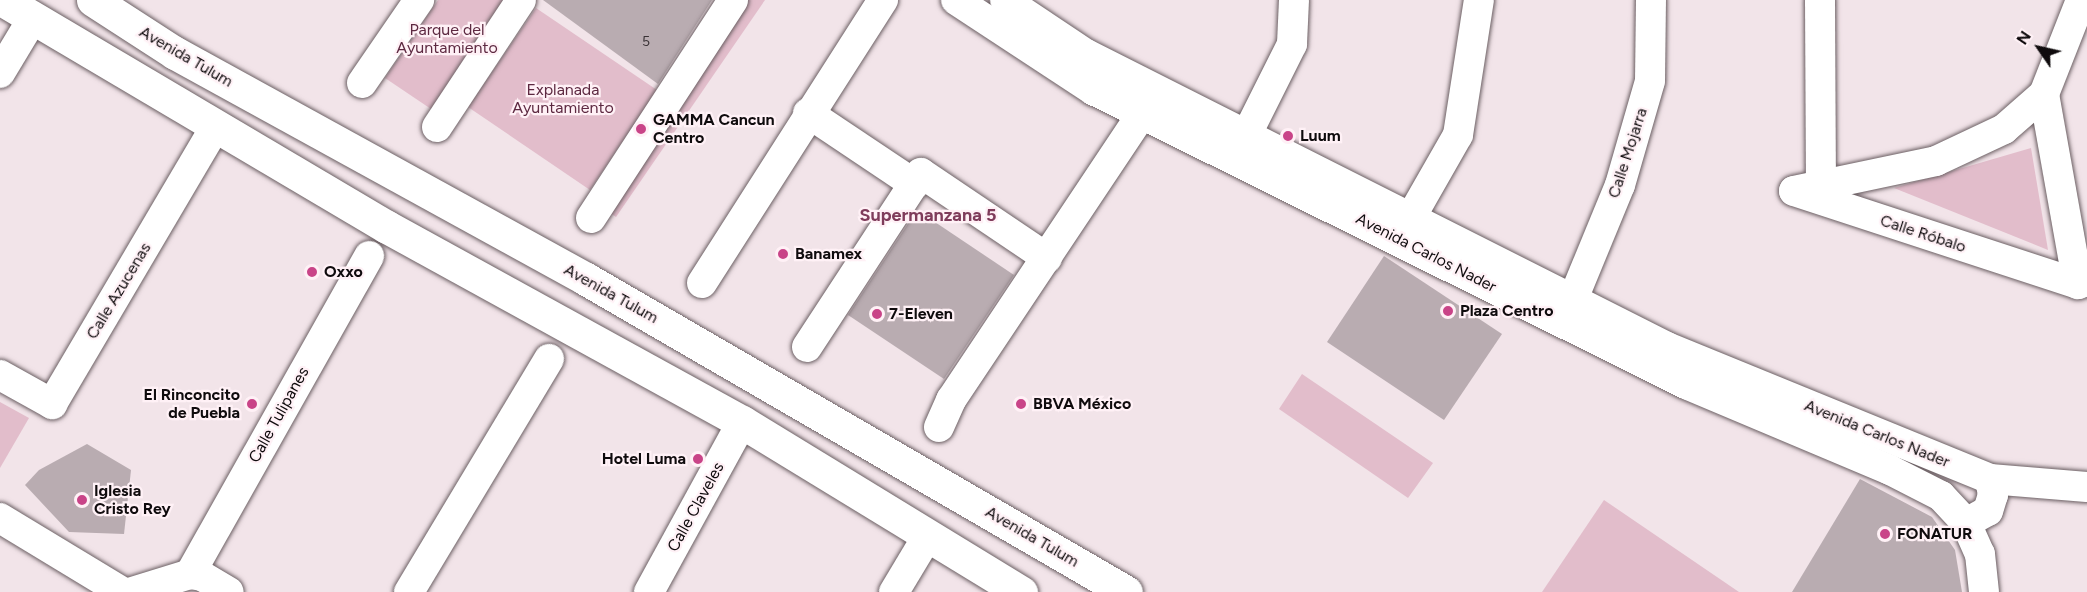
<!DOCTYPE html>
<meta charset="utf-8">
<style>
body{margin:0}
#map{position:relative;width:2087px;height:592px;overflow:hidden;background:#f2e4e9;font-family:Figtree,sans-serif}
div>[style]{position:absolute}
.green>*{inset:0;background:#e2bdcb}
.building>*{inset:0;background:#b9acb1}
.roads{filter:drop-shadow(0 0 2px #6b5f63) drop-shadow(0 0 2px #6b5f63)}
.minor>*{height:30px;margin:-15px;padding:0 15px;transform-origin:15px;border-radius:15px;background:#fff}
.major>*{height:33px;margin:-16.5px;padding:0 16.5px;transform-origin:16.5px;border-radius:16.5px;background:#fff}
.dots>*{width:16px;height:16px;translate:-50% -50%;box-sizing:border-box;border:3px solid #fff1f6;border-radius:50%}
span{translate:-50% -50%;white-space:nowrap;text-align:center;line-height:1.15;-webkit-text-stroke:4.5px #fff1f6;paint-order:stroke}
.number-label{font-size:14px;color:#3a3336}
.number-label span{-webkit-text-stroke-width:0}
.park-label{font-size:16px;color:#5d2941}
.street-label{font-size:16px;color:#0f0b0d}
.poi-label{font-size:16px;color:#0f0b0d;font-weight:700}
.left{translate:0 -50%;text-align:left}
.right{translate:-100% -50%;text-align:right}
.neighbourhood-label{font-size:18px;color:#7f3c5b;font-weight:700}
.north{position:absolute;left:2009px;top:18px;width:60px;height:60px;-webkit-text-stroke:4px #fff1f6;paint-order:stroke;rotate:304deg;font-size:16px;font-weight:700;line-height:24px;text-align:center;color:#0f0b0d}
.north::after{content:'';display:block;margin:auto;width:21px;height:27px;background:#0f0b0d;clip-path:polygon(50% 0,100% 100%,50% 72%,0 100%)}
</style>
<div id="map">
<div class="green">
<div style="clip-path:polygon(438px 0,510px 0,434px 111px,385px 78px)"></div>
<div style="clip-path:polygon(724px 0,765px 0,616px 217px,588px 198px)"></div>
<div style="clip-path:polygon(536px 8px,657px 90px,590px 190px,468px 107px)"></div>
<div style="clip-path:polygon(2031px 148px,2048px 250px,1894px 188px)"></div>
<div style="clip-path:polygon(1302px 374px,1433px 463px,1408px 498px,1279px 409px)"></div>
<div style="clip-path:polygon(0 402px,29px 418px,0 468px)"></div>
<div style="clip-path:polygon(1604px 500px,1739px 592px,1542px 592px)"></div>
</div>
<div class="building">
<div style="clip-path:polygon(543px 0,712px 0,658px 84px)"></div>
<div style="clip-path:polygon(917px 210px,1014px 275px,944px 379px,848px 315px)"></div>
<div style="clip-path:polygon(1384px 256px,1502px 334px,1444px 420px,1327px 342px)"></div>
<div style="clip-path:polygon(87px 444px,131px 470px,124px 534px,69px 532px,25px 485px,39px 470px)"></div>
<div style="clip-path:polygon(1860px 479px,1932px 517px,1955px 550px,1962px 592px,1792px 592px)"></div>
</div>
<div class="roads">
<div class="minor">
<div style="left:956px;top:0;width:164px;rotate:33.3deg"></div>
<div style="left:1093px;top:90px;width:664px;rotate:26.37deg"></div>
<div style="left:1688px;top:385px;width:219px;rotate:22.8deg"></div>
<div style="left:1890px;top:470px;width:57px;rotate:27deg"></div>
<div style="left:1941px;top:496px;width:37px;rotate:47deg"></div>
<div style="left:1966px;top:523px;width:34px;rotate:66deg"></div>
<div style="left:1980px;top:554px;width:38px;rotate:84deg"></div>
<div style="left:1005px;top:0;width:97px;rotate:33.7deg"></div>
<div style="left:1086px;top:54px;width:651px;rotate:26.76deg"></div>
<div style="left:1667px;top:347px;width:349px;rotate:22.2deg"></div>
<div style="left:1990px;top:479px;width:97px;rotate:4.7deg"></div>
<div style="left:1820px;top:0;width:184px;rotate:89.7deg"></div>
<div style="left:0;top:73px;width:64px;rotate:-59deg"></div>
<div style="left:362px;top:83px;width:101px;rotate:-55.5deg"></div>
<div style="left:2044px;top:94px;width:193px;rotate:79.9deg"></div>
<div style="left:808px;top:113px;width:128px;rotate:33.8deg"></div>
<div style="left:437px;top:127px;width:152px;rotate:-56.5deg"></div>
<div style="left:1246px;top:136px;width:103px;rotate:-63.4deg"></div>
<div style="left:1292px;top:44px;width:44px;rotate:-87.4deg"></div>
<div style="left:1794px;top:191px;width:145px;rotate:-11.9deg"></div>
<div style="left:1936px;top:161px;width:75px;rotate:-25.2deg"></div>
<div style="left:2004px;top:129px;width:53px;rotate:-41.2deg"></div>
<div style="left:2044px;top:94px;width:101px;rotate:-68.5deg"></div>
<div style="left:1794px;top:191px;width:299px;rotate:18.1deg"></div>
<div style="left:2078px;top:284px;width:9px;rotate:-18deg"></div>
<div style="left:591px;top:218px;width:260px;rotate:-56.9deg"></div>
<div style="left:1402px;top:233px;width:113px;rotate:-60.3deg"></div>
<div style="left:1458px;top:135px;width:137px;rotate:-81.2deg"></div>
<div style="left:702px;top:283px;width:336px;rotate:-57.4deg"></div>
<div style="left:1573px;top:299px;width:123px;rotate:-67.6deg"></div>
<div style="left:1620px;top:185px;width:108px;rotate:-73.9deg"></div>
<div style="left:1650px;top:81px;width:81px;rotate:-89.3deg"></div>
<div style="left:807px;top:347px;width:208px;rotate:-56.8deg"></div>
<div style="left:921px;top:173px;width:152px;rotate:34deg"></div>
<div style="left:0;top:375px;width:60px;rotate:29.1deg"></div>
<div style="left:52px;top:404px;width:323px;rotate:-59.5deg"></div>
<div style="left:939px;top:427px;width:30px;rotate:-66deg"></div>
<div style="left:951px;top:400px;width:344px;rotate:-56.3deg"></div>
<div style="left:0;top:518px;width:143px;rotate:31.2deg"></div>
<div style="left:1966px;top:523px;width:25px;rotate:-29deg"></div>
<div style="left:1988px;top:511px;width:17px;rotate:-73deg"></div>
<div style="left:1993px;top:495px;width:16px;rotate:-101deg"></div>
<div style="left:190px;top:574px;width:365px;rotate:-60.6deg"></div>
<div style="left:132px;top:592px;width:61px;rotate:-17.2deg"></div>
<div style="left:190px;top:574px;width:12px;rotate:9deg"></div>
<div style="left:202px;top:576px;width:31px;rotate:31deg"></div>
<div style="left:409px;top:592px;width:272px;rotate:-59deg"></div>
<div style="left:649px;top:592px;width:194px;rotate:-61.3deg"></div>
<div style="left:894px;top:592px;width:64px;rotate:-59deg"></div>
</div>
<div class="major">
<div style="left:3px;top:0;width:446px;rotate:30.6deg"></div>
<div style="left:387px;top:227px;width:405px;rotate:28.8deg"></div>
<div style="left:742px;top:422px;width:327px;rotate:31.4deg"></div>
<div style="left:93px;top:0;width:98px;rotate:32.9deg"></div>
<div style="left:175px;top:53px;width:469px;rotate:28.8deg"></div>
<div style="left:586px;top:279px;width:624px;rotate:30.1deg"></div>
</div>
</div>
<div class="dots">
<div style="left:641px;top:129px;background:#c94488"></div>
<div style="left:1288px;top:136px;background:#c94488"></div>
<div style="left:783px;top:254px;background:#c94488"></div>
<div style="left:312px;top:272px;background:#c94488"></div>
<div style="left:1448px;top:311px;background:#c94488"></div>
<div style="left:877px;top:314px;background:#c94488"></div>
<div style="left:252px;top:404px;background:#c94488"></div>
<div style="left:1021px;top:404px;background:#c94488"></div>
<div style="left:698px;top:459px;background:#c94488"></div>
<div style="left:82px;top:500px;background:#c94488"></div>
<div style="left:1885px;top:534px;background:#c94488"></div>
</div>
<div class="number-label">
<span style="left:646px;top:42px">5</span>
</div>
<div class="park-label">
<span style="left:447px;top:39px">Parque del<br>Ayuntamiento</span>
<span style="left:563px;top:99px">Explanada<br>Ayuntamiento</span>
</div>
<div class="street-label">
<span style="left:186px;top:57px;rotate:30deg">Avenida Tulum</span>
<span style="left:1628px;top:153px;rotate:-72deg">Calle Mojarra</span>
<span style="left:1923px;top:234px;rotate:18deg">Calle Róbalo</span>
<span style="left:1426px;top:253px;rotate:27deg">Avenida Carlos Nader</span>
<span style="left:119px;top:291px;rotate:-59deg">Calle Azucenas</span>
<span style="left:611px;top:294px;rotate:29deg">Avenida Tulum</span>
<span style="left:279px;top:415px;rotate:-61deg">Calle Tulipanes</span>
<span style="left:1877px;top:434px;rotate:22deg">Avenida Carlos Nader</span>
<span style="left:696px;top:507px;rotate:-61deg">Calle Claveles</span>
<span style="left:1032px;top:537px;rotate:30deg">Avenida Tulum</span>
</div>
<div class="poi-label">
<span class="left" style="left:653px;top:129px">GAMMA Cancun<br>Centro</span>
<span class="left" style="left:1300px;top:136px">Luum</span>
<span class="left" style="left:795px;top:254px">Banamex</span>
<span class="left" style="left:324px;top:272px">Oxxo</span>
<span class="left" style="left:1460px;top:311px">Plaza Centro</span>
<span class="left" style="left:889px;top:314px">7-Eleven</span>
<span class="right" style="left:240px;top:404px">El Rinconcito<br>de Puebla</span>
<span class="left" style="left:1033px;top:404px">BBVA México</span>
<span class="right" style="left:686px;top:459px">Hotel Luma</span>
<span class="left" style="left:94px;top:500px">Iglesia<br>Cristo Rey</span>
<span class="left" style="left:1897px;top:534px">FONATUR</span>
</div>
<div class="neighbourhood-label">
<span style="left:928px;top:215px">Supermanzana 5</span>
</div>
<div class="north">N</div>
</div>
